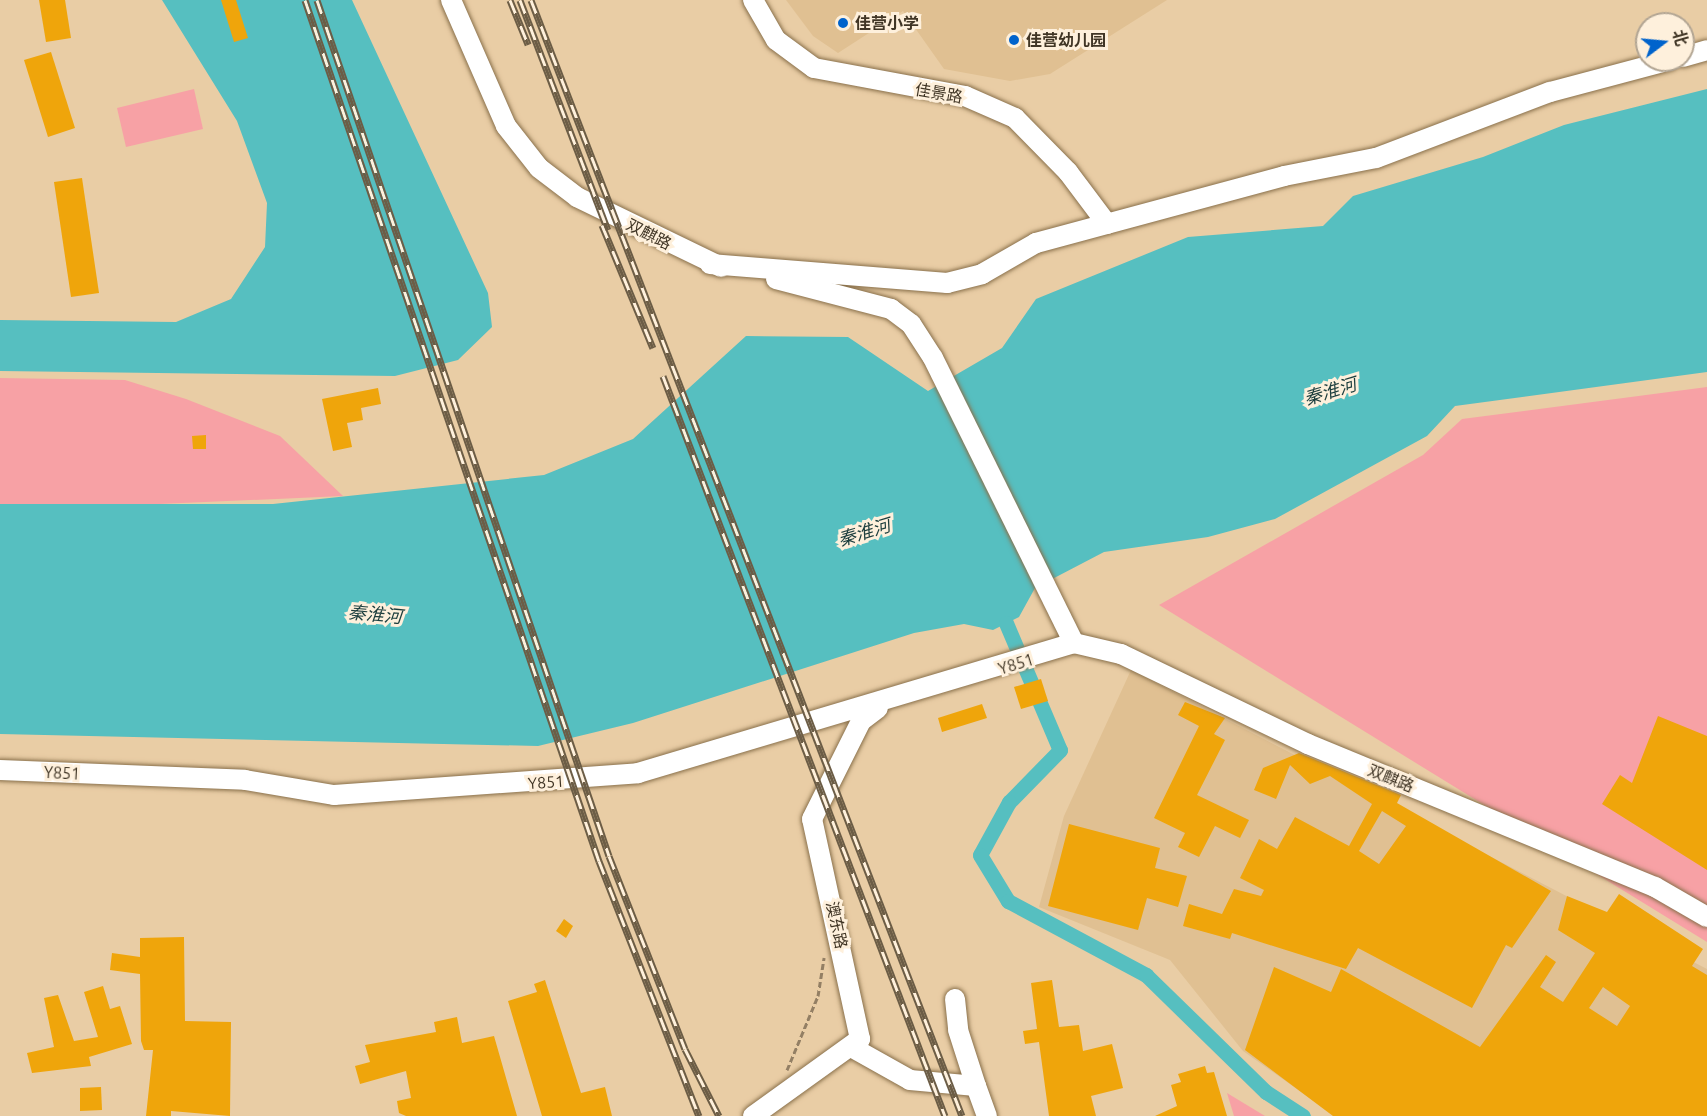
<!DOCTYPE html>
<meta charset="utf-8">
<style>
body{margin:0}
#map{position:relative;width:1707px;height:1116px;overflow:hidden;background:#e9cda5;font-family:Ubuntu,"Noto Sans SC",sans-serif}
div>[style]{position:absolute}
.built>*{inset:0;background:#e0c092}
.green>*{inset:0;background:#f7a1a5}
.water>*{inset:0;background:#56bfc0}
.canal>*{height:15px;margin:-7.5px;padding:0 7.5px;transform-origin:7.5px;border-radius:7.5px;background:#56bfc0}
.building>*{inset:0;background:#efa50b}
.path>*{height:3px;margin-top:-1.5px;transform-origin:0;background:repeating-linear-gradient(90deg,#937f64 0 6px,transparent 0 9px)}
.roads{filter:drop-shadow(0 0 2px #89704b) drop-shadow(0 0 2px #89704b)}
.minor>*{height:20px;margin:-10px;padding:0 10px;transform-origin:10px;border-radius:10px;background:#fff}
.rail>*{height:7px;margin-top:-3.5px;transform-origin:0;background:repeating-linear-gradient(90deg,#fef0dc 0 14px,#6c5d46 0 28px);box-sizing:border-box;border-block:2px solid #6c5d46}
.dots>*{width:16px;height:16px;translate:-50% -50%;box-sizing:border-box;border:3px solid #fef0dc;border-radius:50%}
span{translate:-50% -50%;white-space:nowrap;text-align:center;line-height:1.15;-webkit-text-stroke:6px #fef0dc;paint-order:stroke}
.poi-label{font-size:16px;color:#403525;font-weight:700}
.left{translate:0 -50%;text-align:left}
.street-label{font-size:16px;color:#403525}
.water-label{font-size:18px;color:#1c3d3d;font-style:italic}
.north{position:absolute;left:1635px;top:12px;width:60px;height:60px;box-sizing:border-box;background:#fef0dc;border:2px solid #b2a593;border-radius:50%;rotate:74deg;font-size:16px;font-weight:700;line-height:24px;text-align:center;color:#403525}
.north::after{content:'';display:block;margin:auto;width:21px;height:27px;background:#0063cc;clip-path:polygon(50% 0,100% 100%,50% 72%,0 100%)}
</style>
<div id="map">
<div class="built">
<div style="clip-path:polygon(786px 0,1167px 0,1050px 74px,1010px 81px,944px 69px,903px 11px,838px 53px,813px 36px)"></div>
<div style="clip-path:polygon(1131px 670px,1707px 969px,1707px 1116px,1335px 1116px,1243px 1051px,1170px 960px,1039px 907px,1064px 816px)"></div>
</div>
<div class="green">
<div style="clip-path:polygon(194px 89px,203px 129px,126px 147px,117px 108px)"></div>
<div style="clip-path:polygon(0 378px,125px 380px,186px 399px,280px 436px,343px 496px,0 511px)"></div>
<div style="clip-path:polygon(1707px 387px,1707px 942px,1159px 605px,1423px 455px,1462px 419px)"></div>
<div style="clip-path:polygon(1227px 1093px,1265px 1116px,1234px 1116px)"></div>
</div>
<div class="water">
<div style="clip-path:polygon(162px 0,352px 0,488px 293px,492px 327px,458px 360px,395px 376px,0 371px,0 320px,176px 322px,231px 299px,265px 247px,267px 203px,237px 121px)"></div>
<div style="clip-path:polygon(1707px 89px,1707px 372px,1455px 406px,1427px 436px,1275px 519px,1208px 537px,1104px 552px,1035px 588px,1019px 617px,993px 630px,964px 624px,914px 633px,633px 723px,538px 746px,0 734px,0 504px,273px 504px,544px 475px,633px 439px,746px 336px,848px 337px,928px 391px,1002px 348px,1036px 299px,1188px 237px,1323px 226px,1353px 196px,1483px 157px,1564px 125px)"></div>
</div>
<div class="canal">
<div style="left:1006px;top:623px;width:138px;rotate:67deg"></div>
<div style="left:1060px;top:750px;width:73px;rotate:134.4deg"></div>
<div style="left:1009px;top:802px;width:60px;rotate:118.7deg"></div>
<div style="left:980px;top:855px;width:54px;rotate:58.7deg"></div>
<div style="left:1008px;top:901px;width:157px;rotate:28.2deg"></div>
<div style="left:1146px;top:975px;width:168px;rotate:44.3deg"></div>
<div style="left:1266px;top:1092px;width:44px;rotate:33deg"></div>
</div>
<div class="building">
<div style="clip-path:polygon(39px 0,65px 0,71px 38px,46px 42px)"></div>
<div style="clip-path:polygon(221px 0,236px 0,248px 38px,234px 42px)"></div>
<div style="clip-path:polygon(51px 52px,75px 128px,48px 137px,24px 60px)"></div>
<div style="clip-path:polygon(82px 178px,99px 293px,71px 297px,54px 182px)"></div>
<div style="clip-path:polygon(378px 388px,381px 404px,361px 408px,363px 420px,347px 423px,352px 447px,333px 451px,322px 399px)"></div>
<div style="clip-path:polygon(206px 435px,206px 449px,193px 449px,192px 436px)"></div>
<div style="clip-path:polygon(1041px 679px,1048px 701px,1021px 709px,1014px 687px)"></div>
<div style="clip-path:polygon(1185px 702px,1225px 718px,1214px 734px,1225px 740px,1197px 795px,1249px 820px,1240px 838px,1215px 826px,1199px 857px,1178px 847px,1185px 833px,1154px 818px,1199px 726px,1178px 715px)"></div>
<div style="clip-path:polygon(982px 704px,987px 718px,942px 732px,938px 718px)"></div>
<div style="clip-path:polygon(1658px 716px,1707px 736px,1707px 870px,1602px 804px,1620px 775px,1632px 783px)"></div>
<div style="clip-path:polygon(evenodd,1299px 753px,1401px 795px,1397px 803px,1551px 891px,1512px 948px,1506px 945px,1472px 1008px,1358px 948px,1346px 969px,1232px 933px,1230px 939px,1183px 926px,1189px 904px,1222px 914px,1234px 889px,1261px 896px,1264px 890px,1240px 878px,1259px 839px,1277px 849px,1295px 817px,1349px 846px,1372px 804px,1330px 776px,1310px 784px,1290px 765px,1276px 799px,1254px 790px,1263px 768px,1299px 753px,1382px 811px,1406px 826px,1379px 864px,1359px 851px,1382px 811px)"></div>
<div style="clip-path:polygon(1069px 824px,1160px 848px,1155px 868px,1187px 876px,1178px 907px,1147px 898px,1138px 930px,1048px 906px)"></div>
<div style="clip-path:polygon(evenodd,1619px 894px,1703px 949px,1692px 966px,1707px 975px,1707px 1116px,1333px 1116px,1245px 1050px,1274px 967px,1331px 992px,1341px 969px,1480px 1047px,1546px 955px,1556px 962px,1540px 987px,1563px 1002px,1595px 953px,1558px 930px,1567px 896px,1607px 912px,1619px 894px,1603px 987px,1630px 1006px,1617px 1026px,1589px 1008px,1603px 987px)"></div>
<div style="clip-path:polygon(564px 919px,573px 926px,566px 938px,556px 931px)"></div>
<div style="clip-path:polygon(184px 937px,185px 1021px,231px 1022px,230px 1116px,171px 1111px,171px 1116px,146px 1116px,153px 1050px,144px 1050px,141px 1041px,140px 974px,110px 970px,112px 953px,140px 957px,140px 938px)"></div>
<div style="clip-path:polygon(545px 980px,581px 1093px,605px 1087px,612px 1116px,542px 1116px,508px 1001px,537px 992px,534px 984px)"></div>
<div style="clip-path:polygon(1052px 980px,1059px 1027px,1079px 1025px,1083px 1051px,1112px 1044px,1123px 1088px,1091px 1096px,1096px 1116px,1049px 1116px,1039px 1042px,1025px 1044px,1023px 1031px,1037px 1029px,1031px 983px)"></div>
<div style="clip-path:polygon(103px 986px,110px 1009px,120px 1006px,132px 1044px,89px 1057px,91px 1066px,32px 1073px,27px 1053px,54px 1047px,44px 998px,58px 995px,74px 1041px,98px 1037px,84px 992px)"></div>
<div style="clip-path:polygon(457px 1017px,462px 1043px,494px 1036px,517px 1116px,406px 1116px,399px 1113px,397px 1101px,411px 1098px,406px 1071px,360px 1084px,355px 1066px,370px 1062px,365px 1045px,436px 1032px,434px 1022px)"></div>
<div style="clip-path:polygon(1205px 1066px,1207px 1073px,1214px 1072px,1227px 1116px,1155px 1116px,1177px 1106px,1171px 1085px,1181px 1082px,1178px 1074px)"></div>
<div style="clip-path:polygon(101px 1087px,102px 1110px,80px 1111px,80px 1088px)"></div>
</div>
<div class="path">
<div style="left:787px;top:1070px;width:80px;rotate:-67.3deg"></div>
<div style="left:818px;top:996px;width:39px;rotate:-81deg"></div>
</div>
<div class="roads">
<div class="minor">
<div style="left:451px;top:0;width:137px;rotate:66.4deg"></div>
<div style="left:506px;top:126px;width:53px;rotate:51.8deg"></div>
<div style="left:539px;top:168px;width:48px;rotate:37.3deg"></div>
<div style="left:577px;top:197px;width:160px;rotate:25.9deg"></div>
<div style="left:753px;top:0;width:46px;rotate:60.1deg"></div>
<div style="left:776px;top:40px;width:47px;rotate:36.4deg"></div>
<div style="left:814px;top:68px;width:154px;rotate:10.5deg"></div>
<div style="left:965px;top:96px;width:55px;rotate:23.7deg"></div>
<div style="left:1015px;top:118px;width:76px;rotate:45.5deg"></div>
<div style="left:1068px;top:172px;width:65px;rotate:53.1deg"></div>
<div style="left:1683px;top:57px;width:25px;rotate:-16deg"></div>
<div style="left:710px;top:264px;width:238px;rotate:4.6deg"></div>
<div style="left:947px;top:283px;width:36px;rotate:-14deg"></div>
<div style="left:982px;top:274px;width:62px;rotate:-29.9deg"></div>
<div style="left:1036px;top:243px;width:257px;rotate:-15.1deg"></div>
<div style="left:1284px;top:176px;width:94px;rotate:-11.1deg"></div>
<div style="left:1376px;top:158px;width:186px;rotate:-20.8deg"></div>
<div style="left:1550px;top:92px;width:124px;rotate:-14.9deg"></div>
<div style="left:776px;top:279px;width:119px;rotate:14.6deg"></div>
<div style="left:891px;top:309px;width:25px;rotate:37deg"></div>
<div style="left:911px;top:324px;width:40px;rotate:57.1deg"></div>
<div style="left:933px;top:358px;width:318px;rotate:63.7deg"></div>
<div style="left:1074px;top:643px;width:48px;rotate:13.2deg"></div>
<div style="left:1121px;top:654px;width:208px;rotate:25.7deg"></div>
<div style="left:1308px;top:744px;width:375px;rotate:22.4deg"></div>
<div style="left:1655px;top:887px;width:60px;rotate:30deg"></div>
<div style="left:0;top:770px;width:245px;rotate:2.3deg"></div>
<div style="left:245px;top:780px;width:90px;rotate:9.6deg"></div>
<div style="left:334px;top:795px;width:305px;rotate:-4.1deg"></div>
<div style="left:638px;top:773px;width:455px;rotate:-16.6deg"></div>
<div style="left:955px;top:999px;width:31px;rotate:84deg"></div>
<div style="left:958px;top:1030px;width:59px;rotate:72.2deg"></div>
<div style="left:853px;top:1048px;width:65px;rotate:29.3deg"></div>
<div style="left:910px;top:1080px;width:66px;rotate:5.2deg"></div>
<div style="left:976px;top:1086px;width:32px;rotate:70deg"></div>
<div style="left:753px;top:1116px;width:132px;rotate:-35.7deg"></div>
<div style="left:860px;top:1039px;width:225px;rotate:-102.3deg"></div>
<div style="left:812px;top:819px;width:110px;rotate:-63.4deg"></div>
<div style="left:861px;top:721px;width:21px;rotate:-37deg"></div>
</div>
</div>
<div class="rail">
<div style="left:305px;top:0;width:910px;rotate:71.15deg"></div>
<div style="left:599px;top:861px;width:274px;rotate:68.6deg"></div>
<div style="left:317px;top:0;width:904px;rotate:71.16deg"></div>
<div style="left:609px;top:856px;width:207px;rotate:68.5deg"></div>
<div style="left:685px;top:1049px;width:75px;rotate:63.1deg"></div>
<div style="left:510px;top:0;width:48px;rotate:67.8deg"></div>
<div style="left:520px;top:0;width:246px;rotate:69.1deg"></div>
<div style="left:531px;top:0;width:1196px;rotate:68.88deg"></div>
<div style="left:602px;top:225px;width:133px;rotate:67.5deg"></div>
<div style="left:663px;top:376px;width:792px;rotate:69.14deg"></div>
</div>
<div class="dots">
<div style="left:843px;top:23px;background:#0063cc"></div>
<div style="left:1014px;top:40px;background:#0063cc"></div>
</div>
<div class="poi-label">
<span class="left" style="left:855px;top:23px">佳营小学</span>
<span class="left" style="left:1026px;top:40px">佳营幼儿园</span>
</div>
<div class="street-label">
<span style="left:939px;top:93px;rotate:10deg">佳景路</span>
<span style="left:649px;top:234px;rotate:27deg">双麒路</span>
<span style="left:1016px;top:664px;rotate:-17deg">Y851</span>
<span style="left:62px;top:773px;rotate:3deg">Y851</span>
<span style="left:1391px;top:778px;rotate:22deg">双麒路</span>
<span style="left:546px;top:782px;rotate:-4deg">Y851</span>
<span style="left:837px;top:925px;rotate:78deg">澳东路</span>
</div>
<div class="water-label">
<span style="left:1330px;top:391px;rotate:-17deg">秦淮河</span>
<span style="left:864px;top:532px;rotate:-17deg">秦淮河</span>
<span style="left:375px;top:614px;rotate:5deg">秦淮河</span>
</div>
<div class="north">北</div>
</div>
